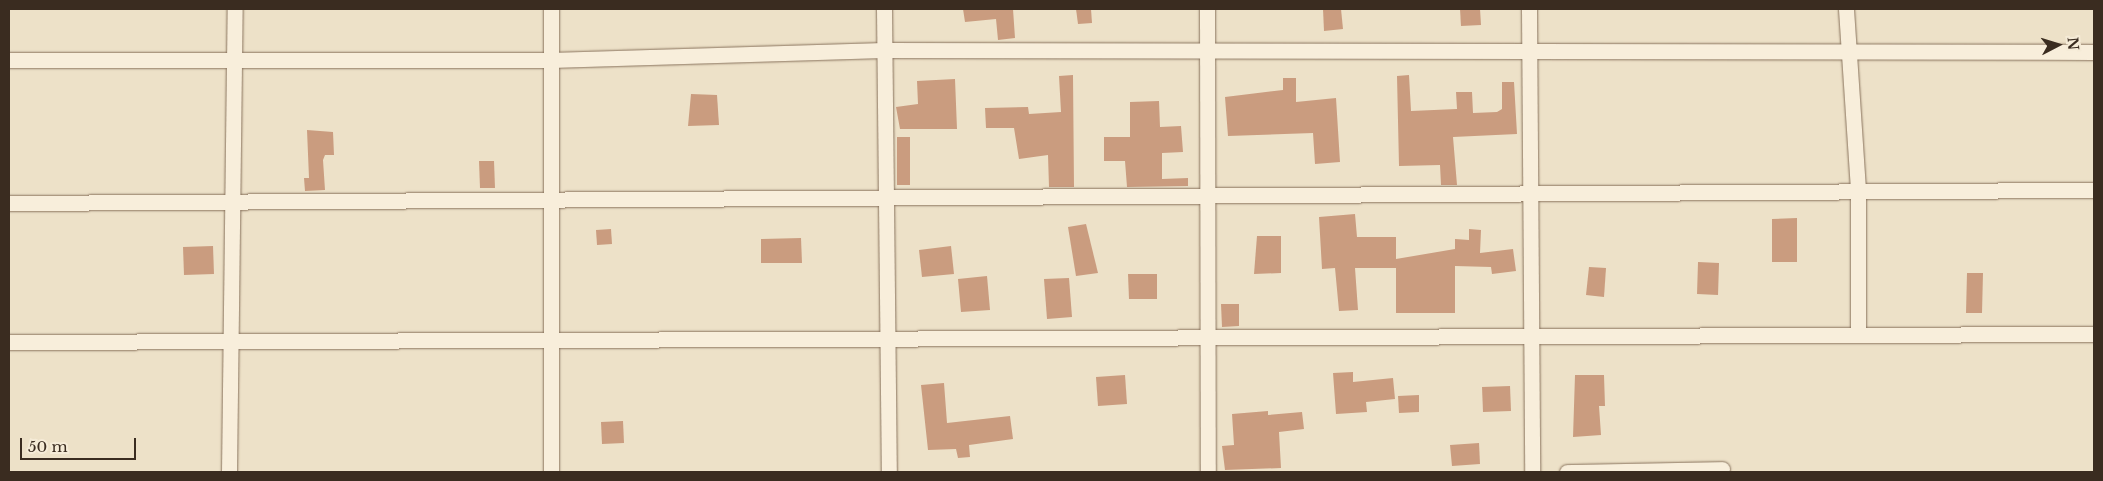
<!DOCTYPE html>
<style>
body{margin:0}
#map{position:relative;width:2103px;height:481px;overflow:hidden;background:#ede1c8;font-family:"Libre Baskerville",serif}
div>[style]{position:absolute}
.building>*{inset:0;background:#ca9c7f}
.roads{filter:drop-shadow(0 0 1px #89735d) drop-shadow(0 0 1px #89735d)}
.minor>*{height:15px;margin:-7.5px;padding:0 7.5px;transform-origin:7.5px;border-radius:7.5px;background:#f8eedb}
span{translate:-50% -50%;white-space:nowrap;text-align:center;line-height:1.15;-webkit-text-stroke:4px #f5ebd7;paint-order:stroke}
.frame{position:absolute;inset:0;border:10px solid #3a2c20;pointer-events:none}
.north{position:absolute;left:2033px;top:20px;width:50px;height:50px;-webkit-text-stroke:4px #f5ebd7;paint-order:stroke;rotate:85deg;font-size:14px;font-weight:700;line-height:20px;text-align:center;color:#3a2c20}
.north::after{content:'';display:block;margin:auto;width:18px;height:22px;background:#3a2c20;clip-path:polygon(50% 0,100% 100%,50% 72%,0 100%)}
.scale{position:absolute;left:20px;top:438px;width:116px;height:22px;box-sizing:border-box;border:2px solid #3a2c20;border-top:0;padding-left:6px;font-size:15px;line-height:18px;white-space:nowrap;color:#3a2c20;-webkit-text-stroke:4px #f5ebd7;paint-order:stroke}
</style>
<div id="map">
<div class="building">
<div style="clip-path:polygon(963px 9px,1013px 9px,1015px 38px,998px 40px,996px 19px,965px 22px)"></div>
<div style="clip-path:polygon(1076px 9px,1091px 9px,1092px 23px,1078px 24px)"></div>
<div style="clip-path:polygon(1323px 9px,1341px 9px,1343px 29px,1324px 31px)"></div>
<div style="clip-path:polygon(1460px 9px,1480px 9px,1481px 25px,1461px 26px)"></div>
<div style="clip-path:polygon(1073px 75px,1074px 187px,1049px 187px,1048px 155px,1019px 159px,1014px 128px,986px 128px,985px 108px,1028px 107px,1029px 114px,1061px 112px,1059px 76px)"></div>
<div style="clip-path:polygon(1409px 75px,1411px 111px,1457px 109px,1456px 92px,1472px 92px,1473px 113px,1497px 112px,1502px 109px,1502px 82px,1514px 82px,1517px 134px,1453px 137px,1457px 185px,1441px 185px,1440px 165px,1399px 166px,1397px 76px)"></div>
<div style="clip-path:polygon(1283px 78px,1296px 78px,1296px 102px,1336px 98px,1340px 162px,1315px 164px,1313px 133px,1228px 136px,1225px 97px,1283px 90px)"></div>
<div style="clip-path:polygon(955px 79px,957px 129px,900px 129px,896px 107px,918px 104px,917px 81px)"></div>
<div style="clip-path:polygon(691px 94px,717px 95px,719px 125px,688px 126px)"></div>
<div style="clip-path:polygon(1159px 101px,1160px 127px,1181px 126px,1183px 152px,1162px 153px,1162px 179px,1188px 178px,1188px 186px,1127px 187px,1125px 161px,1104px 161px,1104px 137px,1130px 137px,1130px 102px)"></div>
<div style="clip-path:polygon(307px 130px,333px 132px,334px 155px,325px 155px,323px 160px,325px 190px,305px 191px,304px 178px,309px 178px)"></div>
<div style="clip-path:polygon(897px 137px,910px 137px,910px 185px,897px 185px)"></div>
<div style="clip-path:polygon(479px 161px,494px 161px,495px 188px,480px 188px)"></div>
<div style="clip-path:polygon(1355px 214px,1357px 237px,1396px 237px,1396px 259px,1455px 249px,1455px 239px,1469px 240px,1469px 229px,1481px 230px,1480px 253px,1513px 249px,1516px 271px,1492px 274px,1491px 267px,1455px 266px,1455px 313px,1396px 313px,1396px 268px,1355px 268px,1358px 310px,1339px 311px,1335px 268px,1322px 269px,1319px 217px)"></div>
<div style="clip-path:polygon(1797px 218px,1797px 262px,1772px 262px,1772px 219px)"></div>
<div style="clip-path:polygon(1086px 224px,1098px 273px,1076px 276px,1068px 227px)"></div>
<div style="clip-path:polygon(611px 229px,612px 244px,597px 245px,596px 230px)"></div>
<div style="clip-path:polygon(1257px 236px,1281px 236px,1281px 273px,1254px 274px)"></div>
<div style="clip-path:polygon(801px 238px,802px 263px,761px 263px,761px 239px)"></div>
<div style="clip-path:polygon(213px 246px,214px 274px,184px 275px,183px 247px)"></div>
<div style="clip-path:polygon(951px 246px,954px 274px,922px 277px,919px 250px)"></div>
<div style="clip-path:polygon(1698px 262px,1719px 263px,1718px 295px,1697px 294px)"></div>
<div style="clip-path:polygon(1589px 267px,1606px 268px,1604px 297px,1586px 295px)"></div>
<div style="clip-path:polygon(1967px 273px,1983px 273px,1982px 313px,1966px 313px)"></div>
<div style="clip-path:polygon(1128px 274px,1157px 274px,1157px 299px,1129px 299px)"></div>
<div style="clip-path:polygon(987px 276px,990px 310px,961px 312px,958px 279px)"></div>
<div style="clip-path:polygon(1069px 278px,1072px 317px,1047px 319px,1044px 279px)"></div>
<div style="clip-path:polygon(1221px 304px,1239px 304px,1239px 326px,1222px 327px)"></div>
<div style="clip-path:polygon(1353px 372px,1353px 382px,1393px 378px,1395px 399px,1366px 402px,1367px 412px,1336px 414px,1333px 373px)"></div>
<div style="clip-path:polygon(1125px 375px,1127px 404px,1098px 406px,1096px 377px)"></div>
<div style="clip-path:polygon(1575px 375px,1604px 375px,1605px 406px,1599px 406px,1601px 435px,1573px 437px)"></div>
<div style="clip-path:polygon(944px 383px,947px 423px,1010px 416px,1013px 439px,969px 445px,970px 457px,958px 458px,956px 449px,928px 450px,921px 385px)"></div>
<div style="clip-path:polygon(1510px 386px,1511px 411px,1483px 412px,1482px 387px)"></div>
<div style="clip-path:polygon(1419px 395px,1419px 412px,1399px 413px,1398px 396px)"></div>
<div style="clip-path:polygon(1268px 411px,1268px 415px,1302px 412px,1304px 429px,1279px 432px,1281px 468px,1225px 470px,1222px 446px,1234px 445px,1232px 414px)"></div>
<div style="clip-path:polygon(623px 421px,624px 443px,602px 444px,601px 422px)"></div>
<div style="clip-path:polygon(1479px 443px,1480px 464px,1452px 466px,1450px 445px)"></div>
</div>
<div class="roads">
<div class="minor">
<div style="left:884px;top:9px;width:463px;rotate:89.4deg"></div>
<div style="left:1207px;top:9px;width:463px;rotate:89.9deg"></div>
<div style="left:1529px;top:9px;width:463px;rotate:89.6deg"></div>
<div style="left:1846px;top:9px;width:182px;rotate:86.2deg"></div>
<div style="left:1858px;top:191px;width:144px;rotate:90deg"></div>
<div style="left:9px;top:60px;width:541px"></div>
<div style="left:550px;top:60px;width:334px;rotate:-1.7deg"></div>
<div style="left:884px;top:50px;width:1210px;rotate:0.09deg"></div>
<div style="left:9px;top:203px;width:2085px;rotate:-0.36deg"></div>
<div style="left:9px;top:342px;width:2085px;rotate:-0.22deg"></div>
<div style="left:229px;top:472px;width:463px;rotate:-89.3deg"></div>
<div style="left:551px;top:472px;width:463px;rotate:-90deg"></div>
<div style="left:1567px;top:472px;width:155px;rotate:-1.1deg"></div>
</div>
</div>
<div class="frame"></div>
<div class="north">N</div>
<div class="scale">50 m</div>
</div>
